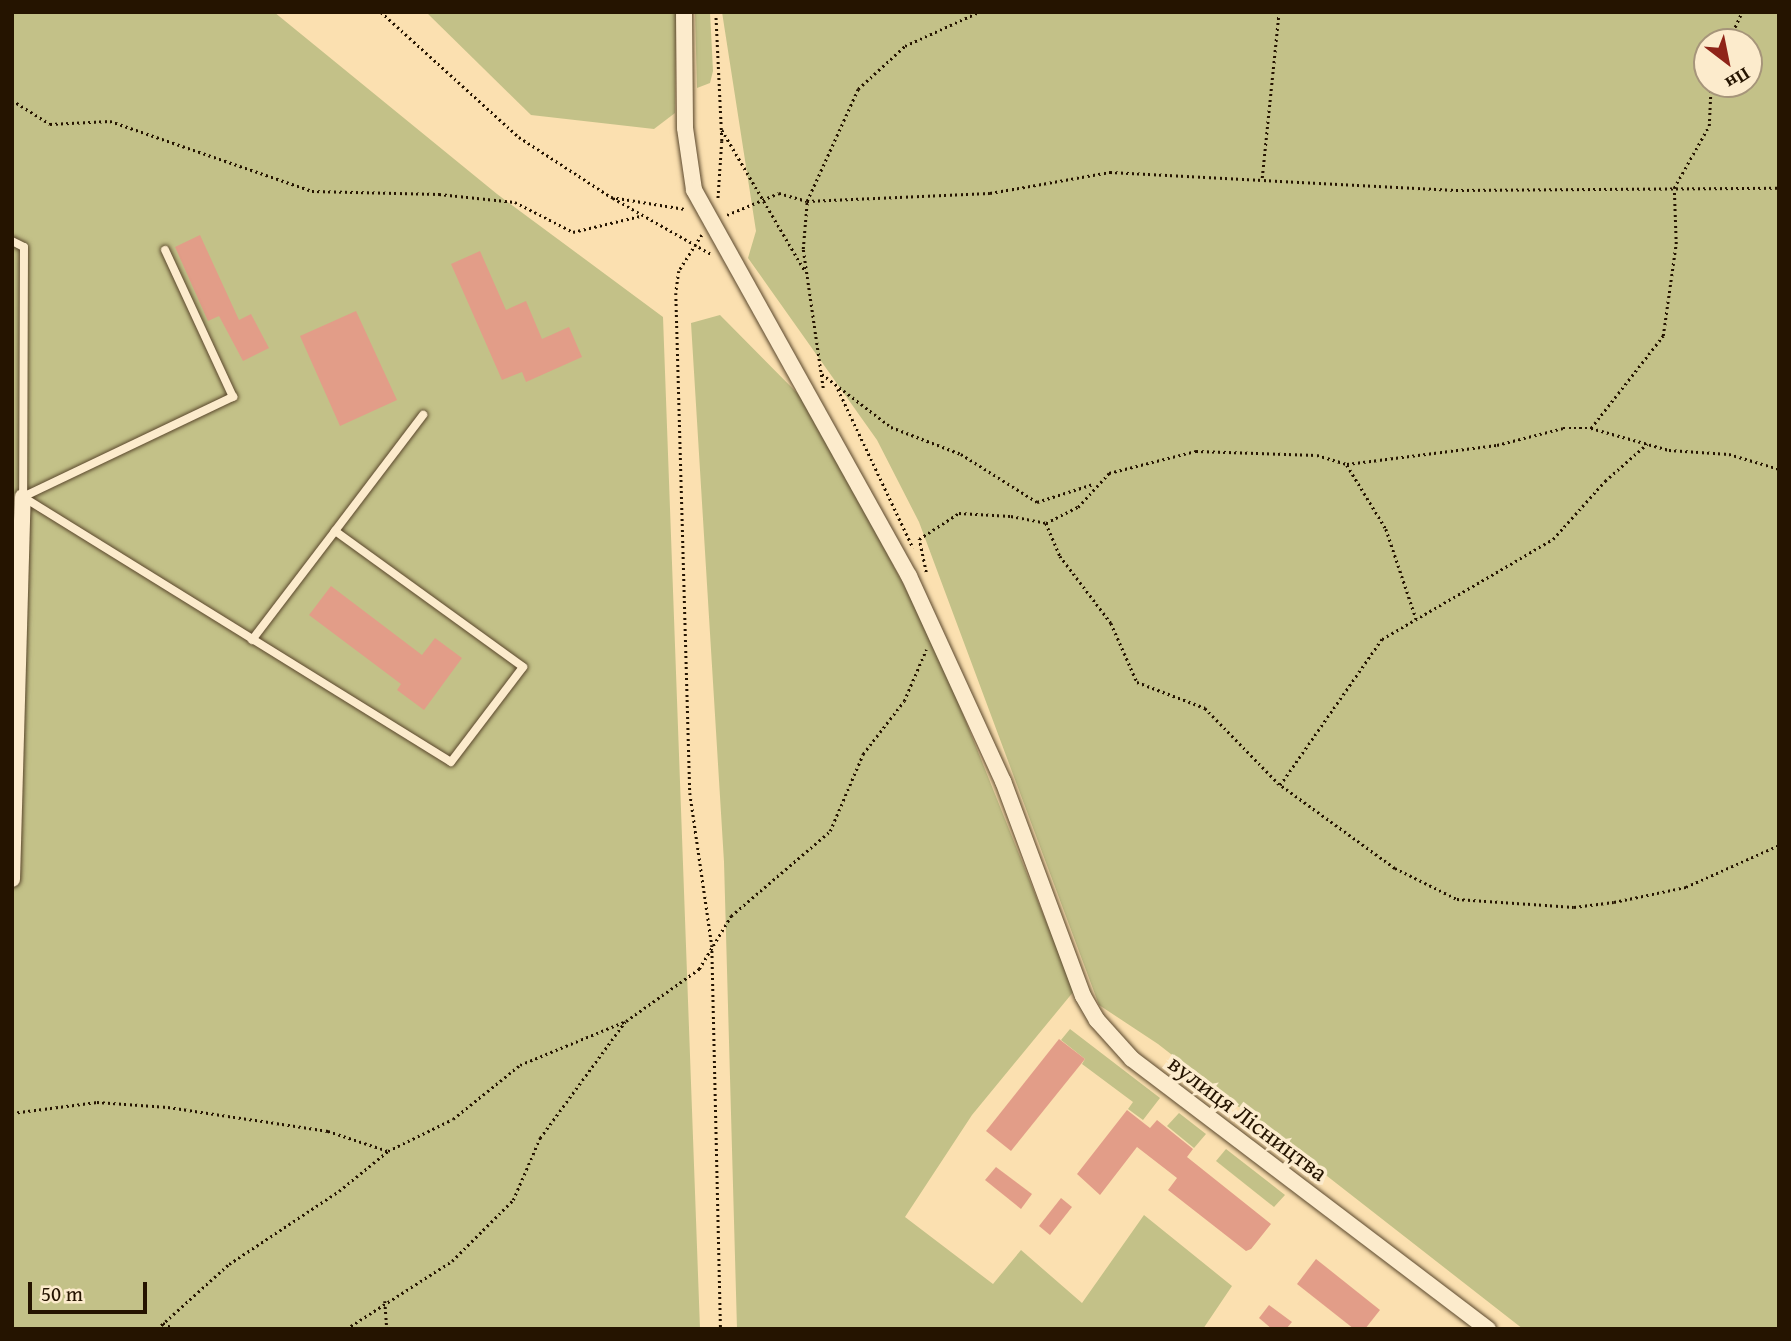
<!DOCTYPE html>
<meta charset="utf-8">
<style>
body{margin:0}
#map{position:relative;width:1791px;height:1341px;overflow:hidden;background:#fbe0b0;font-family:"Gentium Book Plus",serif}
div>[style]{position:absolute}
.green>*{inset:0;background:#c3c188}
.building>*{inset:0;background:#e29d88}
.path>*{height:2.5px;margin-top:-1.25px;transform-origin:0;background:repeating-linear-gradient(90deg,#251400 0 2px,transparent 0 5.5px)}
.roads{filter:drop-shadow(0 0 2px #5a472c) drop-shadow(0 0 2px #5a472c)}
.lane>*{height:8px;margin:-4px;padding:0 4px;transform-origin:4px;border-radius:4px;background:#fcebcc}
.street>*{height:16px;margin:-8px;padding:0 8px;transform-origin:8px;border-radius:8px;background:#fcebcc}
span{translate:-50% -50%;white-space:nowrap;text-align:center;line-height:1.15;-webkit-text-stroke:7px #fcebcc;paint-order:stroke}
.street-label{font-size:24px;color:#251400}
.frame{position:absolute;inset:0;border:14px solid #251400;pointer-events:none}
.north{position:absolute;left:1693px;top:28px;width:70px;height:70px;box-sizing:border-box;background:#fcebcc;border:2px solid #a6957a;border-radius:50%;rotate:148deg;font-size:19px;font-weight:700;line-height:28px;text-align:center;color:#251400}
.north::after{content:'';display:block;margin:auto;width:24px;height:32px;background:#8f2418;clip-path:polygon(50% 0,100% 100%,50% 72%,0 100%)}
.scale{position:absolute;left:28px;top:1282px;width:119px;height:32px;box-sizing:border-box;border:4px solid #251400;border-top:0;padding-left:9px;font-size:21px;line-height:24px;white-space:nowrap;color:#251400;-webkit-text-stroke:5px #fcebcc;paint-order:stroke}
</style>
<div id="map">
<div class="green">
<div style="clip-path:polygon(12px 12px,274px 12px,497px 194px,663px 317px,700px 1329px,12px 1329px)"></div>
<div style="clip-path:polygon(426px 12px,676px 12px,675px 113px,654px 129px,531px 115px)"></div>
<div style="clip-path:polygon(695px 12px,710px 12px,713px 71px,710px 83px,697px 88px)"></div>
<div style="clip-path:polygon(evenodd,722px 12px,1779px 12px,1779px 1329px,1523px 1329px,1158px 1044px,1099px 1005px,919px 522px,877px 440px,748px 258px,756px 231px,722px 12px,1707px 42px,1749px 42px,1749px 84px,1707px 84px,1707px 42px)"></div>
<div style="clip-path:polygon(720px 315px,807px 403px,934px 642px,1074px 991px,972px 1115px,905px 1217px,993px 1284px,1021px 1250px,1082px 1303px,1144px 1215px,1232px 1286px,1203px 1329px,737px 1329px,724px 862px,691px 323px)"></div>
<div style="clip-path:polygon(1070px 1029px,1160px 1098px,1143px 1120px,1128px 1109px,1133px 1102px,1082px 1064px,1085px 1059px,1061px 1040px)"></div>
<div style="clip-path:polygon(1179px 1113px,1206px 1134px,1194px 1148px,1167px 1126px)"></div>
<div style="clip-path:polygon(1226px 1149px,1285px 1195px,1274px 1207px,1216px 1161px)"></div>
</div>
<div class="building">
<div style="clip-path:polygon(200px 235px,239px 320px,251px 314px,269px 348px,243px 361px,219px 316px,208px 321px,175px 247px)"></div>
<div style="clip-path:polygon(480px 251px,506px 310px,526px 301px,542px 339px,569px 327px,582px 357px,526px 382px,522px 372px,502px 380px,451px 264px)"></div>
<div style="clip-path:polygon(356px 311px,397px 400px,340px 426px,300px 336px)"></div>
<div style="clip-path:polygon(331px 586px,422px 655px,435px 638px,462px 658px,424px 710px,397px 690px,401px 684px,309px 615px)"></div>
<div style="clip-path:polygon(1059px 1039px,1085px 1059px,1011px 1151px,986px 1131px)"></div>
<div style="clip-path:polygon(1127px 1110px,1150px 1128px,1157px 1120px,1193px 1149px,1187px 1157px,1271px 1224px,1251px 1249px,1246px 1251px,1168px 1190px,1177px 1178px,1137px 1147px,1100px 1195px,1077px 1174px)"></div>
<div style="clip-path:polygon(996px 1167px,1032px 1194px,1021px 1209px,985px 1180px)"></div>
<div style="clip-path:polygon(1061px 1198px,1072px 1207px,1050px 1235px,1039px 1226px)"></div>
<div style="clip-path:polygon(1316px 1259px,1380px 1310px,1365px 1329px,1354px 1329px,1297px 1284px)"></div>
<div style="clip-path:polygon(1269px 1305px,1292px 1322px,1286px 1329px,1272px 1329px,1259px 1318px)"></div>
</div>
<div class="path">
<div style="left:381px;top:12px;width:186px;rotate:42.2deg"></div>
<div style="left:519px;top:137px;width:110px;rotate:33.1deg"></div>
<div style="left:611px;top:197px;width:75px;rotate:9.2deg"></div>
<div style="left:716px;top:12px;width:129px;rotate:87.3deg"></div>
<div style="left:722px;top:141px;width:60px;rotate:93.8deg"></div>
<div style="left:1728px;top:42px;width:33px;rotate:-65deg"></div>
<div style="left:12px;top:100px;width:45px;rotate:32.3deg"></div>
<div style="left:50px;top:124px;width:60px;rotate:-2.9deg"></div>
<div style="left:110px;top:121px;width:214px;rotate:19.1deg"></div>
<div style="left:312px;top:191px;width:127px;rotate:1.4deg"></div>
<div style="left:439px;top:194px;width:76px;rotate:6deg"></div>
<div style="left:515px;top:202px;width:65px;rotate:27.3deg"></div>
<div style="left:573px;top:232px;width:69px;rotate:-13.4deg"></div>
<div style="left:722px;top:130px;width:164px;rotate:59.5deg"></div>
<div style="left:1262px;top:178px;width:167px;rotate:-84.2deg"></div>
<div style="left:613px;top:198px;width:113px;rotate:29.7deg"></div>
<div style="left:727px;top:215px;width:56px;rotate:-22.9deg"></div>
<div style="left:779px;top:193px;width:29px;rotate:16deg"></div>
<div style="left:807px;top:201px;width:183px;rotate:-2.5deg"></div>
<div style="left:990px;top:193px;width:122px;rotate:-9.9deg"></div>
<div style="left:1110px;top:172px;width:346px;rotate:3deg"></div>
<div style="left:1456px;top:190px;width:323px;rotate:-0.4deg"></div>
<div style="left:702px;top:235px;width:43px;rotate:122.6deg"></div>
<div style="left:679px;top:271px;width:22px;rotate:98deg"></div>
<div style="left:676px;top:293px;width:500px;rotate:88.4deg"></div>
<div style="left:690px;top:793px;width:154px;rotate:81.8deg"></div>
<div style="left:712px;top:945px;width:384px;rotate:88.7deg"></div>
<div style="left:822px;top:374px;width:87px;rotate:37.5deg"></div>
<div style="left:891px;top:427px;width:75px;rotate:21.1deg"></div>
<div style="left:961px;top:454px;width:90px;rotate:32.3deg"></div>
<div style="left:1037px;top:502px;width:59px;rotate:-17.8deg"></div>
<div style="left:823px;top:388px;width:140px;rotate:-98.2deg"></div>
<div style="left:803px;top:249px;width:48px;rotate:-85.2deg"></div>
<div style="left:807px;top:201px;width:123px;rotate:-65.5deg"></div>
<div style="left:858px;top:89px;width:64px;rotate:-42.5deg"></div>
<div style="left:905px;top:46px;width:81px;rotate:-24.7deg"></div>
<div style="left:838px;top:389px;width:176px;rotate:64.7deg"></div>
<div style="left:1591px;top:428px;width:117px;rotate:-52deg"></div>
<div style="left:1663px;top:336px;width:93px;rotate:-82deg"></div>
<div style="left:1676px;top:244px;width:56px;rotate:-92deg"></div>
<div style="left:1674px;top:188px;width:71px;rotate:-60.6deg"></div>
<div style="left:1709px;top:126px;width:42px;rotate:-87.3deg"></div>
<div style="left:1347px;top:465px;width:75px;rotate:58.6deg"></div>
<div style="left:1386px;top:529px;width:97px;rotate:71.4deg"></div>
<div style="left:1046px;top:523px;width:36px;rotate:67deg"></div>
<div style="left:1060px;top:556px;width:84px;rotate:52.7deg"></div>
<div style="left:1111px;top:623px;width:64px;rotate:66.2deg"></div>
<div style="left:1137px;top:682px;width:73px;rotate:20.9deg"></div>
<div style="left:1205px;top:708px;width:107px;rotate:45.8deg"></div>
<div style="left:1280px;top:785px;width:178px;rotate:-55.1deg"></div>
<div style="left:1382px;top:639px;width:198px;rotate:-30.3deg"></div>
<div style="left:1553px;top:539px;width:78px;rotate:-48.1deg"></div>
<div style="left:1605px;top:481px;width:56px;rotate:-41.4deg"></div>
<div style="left:926px;top:572px;width:34px;rotate:-102deg"></div>
<div style="left:919px;top:539px;width:48px;rotate:-33deg"></div>
<div style="left:959px;top:513px;width:52px;rotate:3.3deg"></div>
<div style="left:1011px;top:516px;width:36px;rotate:11deg"></div>
<div style="left:1046px;top:523px;width:36px;rotate:-27deg"></div>
<div style="left:1078px;top:507px;width:46px;rotate:-47.6deg"></div>
<div style="left:1109px;top:473px;width:90px;rotate:-14.2deg"></div>
<div style="left:1196px;top:451px;width:121px;rotate:1.9deg"></div>
<div style="left:1317px;top:455px;width:31px;rotate:17deg"></div>
<div style="left:1347px;top:464px;width:151px;rotate:-7.2deg"></div>
<div style="left:1497px;top:445px;width:68px;rotate:-14.4deg"></div>
<div style="left:1563px;top:428px;width:28px"></div>
<div style="left:1591px;top:428px;width:81px;rotate:15.8deg"></div>
<div style="left:1669px;top:450px;width:60px;rotate:3.8deg"></div>
<div style="left:1729px;top:454px;width:52px;rotate:16.7deg"></div>
<div style="left:1282px;top:786px;width:140px;rotate:36deg"></div>
<div style="left:1395px;top:868px;width:69px;rotate:26.6deg"></div>
<div style="left:1457px;top:899px;width:117px;rotate:3.9deg"></div>
<div style="left:1574px;top:907px;width:40px;rotate:-7.1deg"></div>
<div style="left:1614px;top:902px;width:74px;rotate:-11.8deg"></div>
<div style="left:1686px;top:887px;width:102px;rotate:-24.3deg"></div>
<div style="left:12px;top:1113px;width:86px;rotate:-7.4deg"></div>
<div style="left:97px;top:1102px;width:71px;rotate:4deg"></div>
<div style="left:168px;top:1107px;width:162px;rotate:8.5deg"></div>
<div style="left:328px;top:1131px;width:63px;rotate:18.4deg"></div>
<div style="left:385px;top:1301px;width:28px;rotate:86deg"></div>
<div style="left:163px;top:1323px;width:13px;rotate:27deg"></div>
<div style="left:157px;top:1329px;width:97px;rotate:-42.1deg"></div>
<div style="left:229px;top:1264px;width:132px;rotate:-33.6deg"></div>
<div style="left:339px;top:1191px;width:63px;rotate:-39.2deg"></div>
<div style="left:388px;top:1151px;width:72px;rotate:-26.2deg"></div>
<div style="left:453px;top:1119px;width:86px;rotate:-38.9deg"></div>
<div style="left:520px;top:1065px;width:115px;rotate:-22.5deg"></div>
<div style="left:626px;top:1021px;width:90px;rotate:-35.5deg"></div>
<div style="left:699px;top:969px;width:62px;rotate:-58.9deg"></div>
<div style="left:731px;top:916px;width:130px;rotate:-40.6deg"></div>
<div style="left:830px;top:831px;width:84px;rotate:-66.8deg"></div>
<div style="left:863px;top:754px;width:67px;rotate:-52.3deg"></div>
<div style="left:904px;top:701px;width:56px;rotate:-66.7deg"></div>
<div style="left:346px;top:1329px;width:126px;rotate:-32.7deg"></div>
<div style="left:452px;top:1261px;width:86px;rotate:-45deg"></div>
<div style="left:513px;top:1200px;width:68px;rotate:-66.5deg"></div>
<div style="left:540px;top:1138px;width:144px;rotate:-53.8deg"></div>
</div>
<div class="roads">
<div class="lane">
<div style="left:12px;top:241px;width:13px;rotate:27deg"></div>
<div style="left:24px;top:247px;width:250px;rotate:90.2deg"></div>
<div style="left:23px;top:497px;width:503px;rotate:31.76deg"></div>
<div style="left:451px;top:762px;width:119px;rotate:-52.8deg"></div>
<div style="left:523px;top:667px;width:232px;rotate:-144.1deg"></div>
<div style="left:335px;top:531px;width:146px;rotate:-52.8deg"></div>
<div style="left:23px;top:497px;width:233px;rotate:-25.5deg"></div>
<div style="left:233px;top:397px;width:162px;rotate:-114.8deg"></div>
<div style="left:252px;top:640px;width:137px;rotate:-52.7deg"></div>
</div>
<div class="street">
<div style="left:684px;top:12px;width:116px;rotate:89.5deg"></div>
<div style="left:685px;top:128px;width:63px;rotate:81.7deg"></div>
<div style="left:694px;top:190px;width:442px;rotate:60.9deg"></div>
<div style="left:909px;top:576px;width:226px;rotate:65.4deg"></div>
<div style="left:1003px;top:781px;width:229px;rotate:69.6deg"></div>
<div style="left:1083px;top:996px;width:28px;rotate:60deg"></div>
<div style="left:1097px;top:1020px;width:52px;rotate:48.1deg"></div>
<div style="left:1132px;top:1059px;width:447px;rotate:37.2deg"></div>
<div style="left:12px;top:879px;width:382px;rotate:-88.4deg"></div>
</div>
</div>
<div class="street-label">
<span style="left:1248px;top:1118px;rotate:37deg">вулиця Лісництва</span>
</div>
<div class="frame"></div>
<div class="north">Пн</div>
<div class="scale">50 m</div>
</div>
